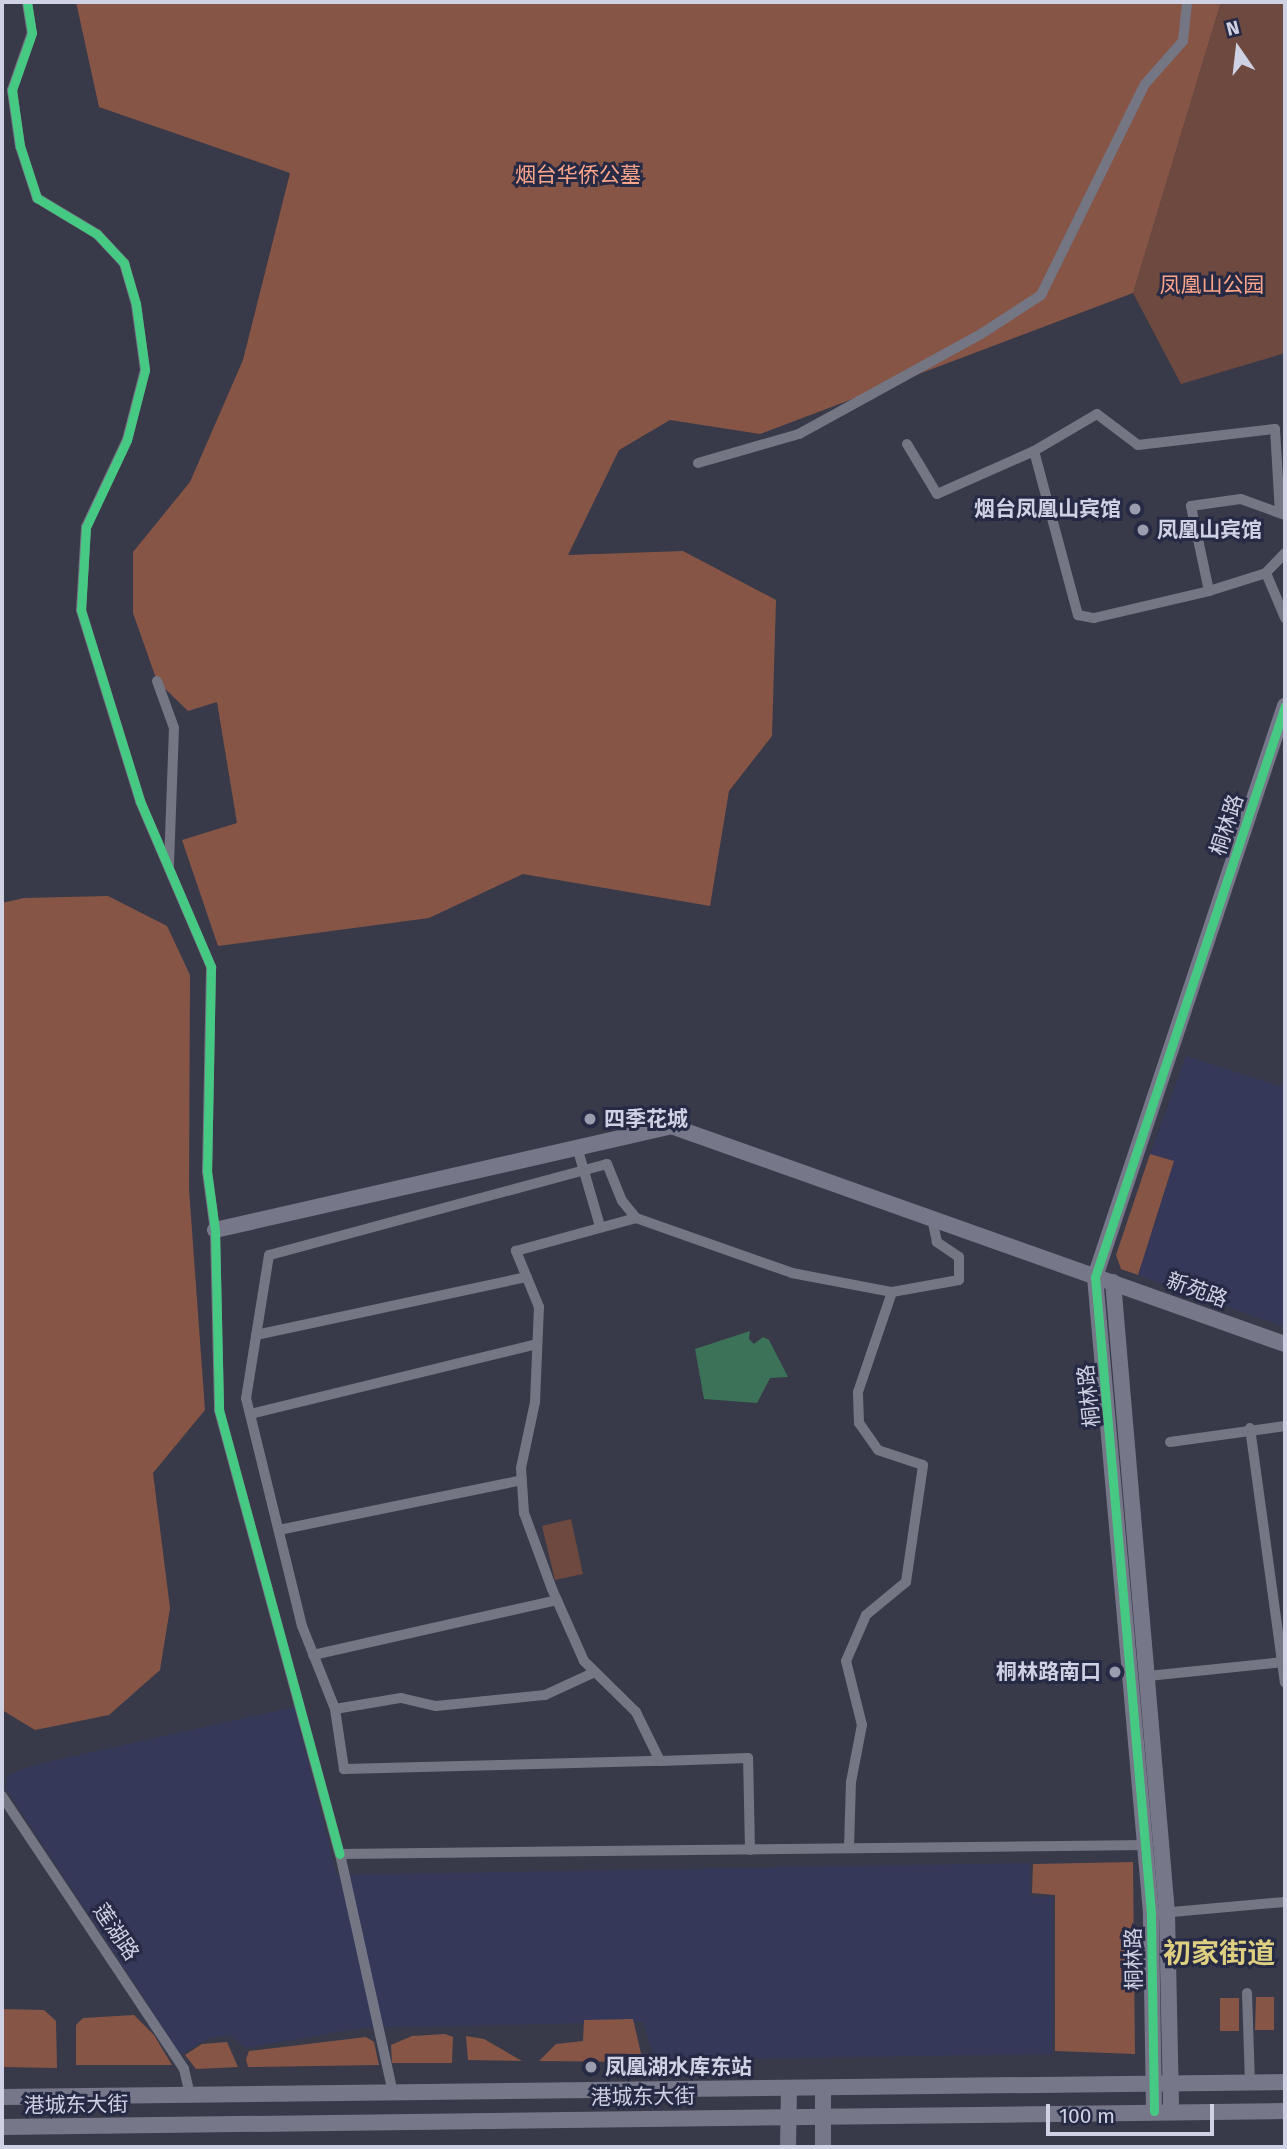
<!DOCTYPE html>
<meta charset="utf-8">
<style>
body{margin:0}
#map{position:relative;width:1287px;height:2149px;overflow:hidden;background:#383a49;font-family:"Fira Sans","Noto Sans SC",sans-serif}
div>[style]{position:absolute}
.built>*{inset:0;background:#353859}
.green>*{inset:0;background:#6d493f}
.forest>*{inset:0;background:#875546}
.water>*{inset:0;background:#3c7257}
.street>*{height:10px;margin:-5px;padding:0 5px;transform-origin:5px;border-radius:5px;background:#747684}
.secondary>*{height:16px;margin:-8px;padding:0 8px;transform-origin:8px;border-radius:8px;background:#767889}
.cycleway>*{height:9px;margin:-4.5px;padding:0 4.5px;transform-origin:4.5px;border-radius:4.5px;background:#46c982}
.dots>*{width:19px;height:19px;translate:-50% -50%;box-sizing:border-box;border:4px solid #272a45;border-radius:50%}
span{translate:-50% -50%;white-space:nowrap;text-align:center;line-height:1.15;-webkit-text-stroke:6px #272a45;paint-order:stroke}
.park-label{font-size:21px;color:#fea689}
.poi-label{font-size:21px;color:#cfd2e4;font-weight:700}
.right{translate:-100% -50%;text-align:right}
.left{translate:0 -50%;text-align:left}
.street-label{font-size:21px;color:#cfd2e4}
.district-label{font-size:28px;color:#decf81;font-weight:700}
.frame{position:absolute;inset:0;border:4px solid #cfd2e4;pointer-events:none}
.north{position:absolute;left:1203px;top:14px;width:70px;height:70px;-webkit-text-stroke:5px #272a45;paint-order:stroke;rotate:346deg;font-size:19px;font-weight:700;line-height:28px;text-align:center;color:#cfd2e4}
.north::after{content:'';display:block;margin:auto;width:24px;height:32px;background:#cfd2e4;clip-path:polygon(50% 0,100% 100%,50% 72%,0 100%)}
.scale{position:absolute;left:1046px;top:2104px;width:168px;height:32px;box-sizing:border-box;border:4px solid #cfd2e4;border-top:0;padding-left:9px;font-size:21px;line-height:24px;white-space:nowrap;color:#cfd2e4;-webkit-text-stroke:5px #272a45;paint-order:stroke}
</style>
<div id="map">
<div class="built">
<div style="clip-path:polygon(1186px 1056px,1285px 1088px,1285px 1327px,1138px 1275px,1174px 1162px,1150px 1154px)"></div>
<div style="clip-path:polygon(294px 1707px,337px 1875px,1030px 1863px,1030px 1897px,1053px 1897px,1052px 2054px,655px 2060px,643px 2022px,361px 2028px,246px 2048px,230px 2035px,209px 2038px,181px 2055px,6px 1789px,7px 1776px,30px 1766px)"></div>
</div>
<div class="green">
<div style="clip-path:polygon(1221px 2px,1285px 2px,1285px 353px,1181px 384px,1133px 293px)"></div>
<div style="clip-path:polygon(571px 1519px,583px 1574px,555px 1580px,542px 1526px)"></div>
</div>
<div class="forest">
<div style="clip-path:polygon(76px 2px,1221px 2px,1133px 293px,760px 434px,670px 420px,619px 450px,568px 555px,683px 551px,776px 600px,772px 736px,729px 791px,710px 906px,523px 874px,429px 918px,218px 946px,182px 840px,237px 823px,217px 702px,188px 711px,157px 681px,133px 613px,133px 552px,190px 482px,243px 360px,290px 173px,99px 107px)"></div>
<div style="clip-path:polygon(108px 896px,167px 926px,190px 975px,189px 1189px,205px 1410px,153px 1473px,170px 1608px,160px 1670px,109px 1715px,35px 1730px,2px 1710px,2px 903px,24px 898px)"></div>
<div style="clip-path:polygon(1150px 1154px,1174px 1161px,1138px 1275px,1121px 1269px,1116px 1255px)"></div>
<div style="clip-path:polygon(1133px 1862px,1135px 2054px,1055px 2051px,1055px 1895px,1032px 1893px,1033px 1864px)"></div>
<div style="clip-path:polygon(1256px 1997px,1274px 1997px,1274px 2030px,1255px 2030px)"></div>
<div style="clip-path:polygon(1220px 1998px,1239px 1998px,1239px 2031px,1220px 2031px)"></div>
<div style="clip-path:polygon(2px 2009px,44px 2010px,56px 2021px,57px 2068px,2px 2067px)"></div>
<div style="clip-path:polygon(134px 2015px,154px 2035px,172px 2065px,76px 2065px,76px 2025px,83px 2018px)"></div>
<div style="clip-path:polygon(633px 2019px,643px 2062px,539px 2061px,556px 2044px,583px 2041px,584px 2020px)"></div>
<div style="clip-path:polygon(445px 2034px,453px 2037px,452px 2063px,392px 2063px,391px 2045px,412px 2036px)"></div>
<div style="clip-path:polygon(466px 2036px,484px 2039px,522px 2061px,468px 2060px)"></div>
<div style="clip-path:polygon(366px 2037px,374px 2042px,379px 2065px,248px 2067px,246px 2059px,249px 2051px)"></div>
<div style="clip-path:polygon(227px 2042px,238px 2067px,196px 2069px,185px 2055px,202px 2044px)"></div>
</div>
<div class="water">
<div style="clip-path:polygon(750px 1331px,749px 1339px,754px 1344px,763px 1337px,769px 1340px,788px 1377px,770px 1378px,757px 1403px,704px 1399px,695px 1349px)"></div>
</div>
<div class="street">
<div style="left:27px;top:2px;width:31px;rotate:81deg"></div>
<div style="left:32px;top:33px;width:60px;rotate:109.3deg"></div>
<div style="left:12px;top:90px;width:57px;rotate:81.9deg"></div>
<div style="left:20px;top:146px;width:55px;rotate:71.9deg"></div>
<div style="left:37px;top:198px;width:70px;rotate:31deg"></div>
<div style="left:97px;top:234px;width:40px;rotate:47deg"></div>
<div style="left:124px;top:263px;width:43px;rotate:73.7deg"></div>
<div style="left:136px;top:304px;width:67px;rotate:82.2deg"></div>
<div style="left:145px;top:370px;width:72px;rotate:104.4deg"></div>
<div style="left:127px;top:440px;width:96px;rotate:115.2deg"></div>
<div style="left:86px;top:527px;width:83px;rotate:93.4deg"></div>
<div style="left:81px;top:610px;width:200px;rotate:72.8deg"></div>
<div style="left:140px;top:801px;width:181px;rotate:66.8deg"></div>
<div style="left:211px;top:967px;width:204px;rotate:91.1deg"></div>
<div style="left:207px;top:1171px;width:60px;rotate:82.3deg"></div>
<div style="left:215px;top:1230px;width:180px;rotate:88.7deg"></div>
<div style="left:219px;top:1410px;width:460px;rotate:74.8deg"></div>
<div style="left:907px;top:444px;width:58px;rotate:59deg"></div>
<div style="left:937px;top:494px;width:106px;rotate:-23.9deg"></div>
<div style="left:1034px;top:451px;width:170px;rotate:75deg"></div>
<div style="left:1078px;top:615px;width:16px;rotate:11deg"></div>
<div style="left:1094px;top:618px;width:118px;rotate:-13.2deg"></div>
<div style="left:1209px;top:591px;width:87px;rotate:-102deg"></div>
<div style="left:1191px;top:506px;width:50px;rotate:-8deg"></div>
<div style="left:1241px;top:499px;width:47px;rotate:20deg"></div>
<div style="left:1034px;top:451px;width:73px;rotate:-30.4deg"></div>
<div style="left:1097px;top:414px;width:51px;rotate:37.1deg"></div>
<div style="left:1138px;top:445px;width:138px;rotate:-6.7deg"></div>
<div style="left:1275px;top:429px;width:84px;rotate:86.6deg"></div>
<div style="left:698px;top:463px;width:105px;rotate:-16deg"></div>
<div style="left:799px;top:434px;width:208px;rotate:-28.8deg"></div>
<div style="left:981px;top:334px;width:72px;rotate:-33deg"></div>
<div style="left:1041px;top:295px;width:235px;rotate:-63.8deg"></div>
<div style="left:1145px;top:84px;width:57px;rotate:-48.5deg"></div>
<div style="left:1183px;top:41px;width:39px;rotate:-84deg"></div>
<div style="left:1285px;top:553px;width:28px;rotate:134deg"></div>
<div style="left:1266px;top:573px;width:49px;rotate:67.1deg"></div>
<div style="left:1209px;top:591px;width:60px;rotate:-17.5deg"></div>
<div style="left:157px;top:681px;width:50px;rotate:70.1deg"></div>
<div style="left:174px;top:728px;width:139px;rotate:92.1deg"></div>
<div style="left:577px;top:1147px;width:82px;rotate:73.8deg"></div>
<div style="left:636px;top:1218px;width:22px;rotate:-129deg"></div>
<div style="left:622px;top:1201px;width:40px;rotate:-112deg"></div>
<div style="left:607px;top:1164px;width:350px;rotate:164.9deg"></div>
<div style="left:269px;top:1255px;width:145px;rotate:99.1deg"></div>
<div style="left:246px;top:1398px;width:235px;rotate:76.2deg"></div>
<div style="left:302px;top:1626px;width:89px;rotate:68.3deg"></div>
<div style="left:335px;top:1709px;width:61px;rotate:81.5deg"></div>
<div style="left:344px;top:1769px;width:316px;rotate:-1.5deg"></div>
<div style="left:256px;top:1335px;width:277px;rotate:-12.1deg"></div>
<div style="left:250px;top:1414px;width:295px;rotate:-13.7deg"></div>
<div style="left:1250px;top:1428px;width:257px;rotate:82.2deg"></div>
<div style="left:1170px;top:1442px;width:116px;rotate:-7.9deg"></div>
<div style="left:279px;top:1530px;width:248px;rotate:-11.6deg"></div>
<div style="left:313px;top:1655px;width:250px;rotate:-12.7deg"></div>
<div style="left:1148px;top:1676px;width:136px;rotate:-5.9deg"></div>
<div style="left:335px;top:1709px;width:67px;rotate:-9.5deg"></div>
<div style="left:401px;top:1698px;width:36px;rotate:13deg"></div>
<div style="left:436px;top:1706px;width:110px;rotate:-5.8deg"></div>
<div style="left:545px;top:1695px;width:55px;rotate:-24.7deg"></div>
<div style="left:2px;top:1796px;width:328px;rotate:56.3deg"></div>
<div style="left:184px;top:2069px;width:26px;rotate:77deg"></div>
<div style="left:849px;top:1848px;width:66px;rotate:-88.3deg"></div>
<div style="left:851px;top:1782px;width:58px;rotate:-79.1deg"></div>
<div style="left:862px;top:1725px;width:66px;rotate:-104deg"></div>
<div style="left:846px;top:1661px;width:50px;rotate:-66.5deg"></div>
<div style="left:866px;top:1615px;width:52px;rotate:-39.5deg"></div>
<div style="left:906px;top:1582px;width:118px;rotate:-81.7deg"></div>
<div style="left:923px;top:1465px;width:47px;rotate:-161.6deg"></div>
<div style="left:878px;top:1450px;width:33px;rotate:-125deg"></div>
<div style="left:859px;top:1423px;width:31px;rotate:-92deg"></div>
<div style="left:858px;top:1392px;width:106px;rotate:-71.2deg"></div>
<div style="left:750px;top:1850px;width:92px;rotate:-91.2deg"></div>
<div style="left:748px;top:1758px;width:88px;rotate:178deg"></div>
<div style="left:660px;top:1761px;width:55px;rotate:-116.1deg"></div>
<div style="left:636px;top:1712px;width:73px;rotate:-135.6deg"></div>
<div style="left:584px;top:1661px;width:79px;rotate:-114deg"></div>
<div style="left:552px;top:1589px;width:81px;rotate:-110.2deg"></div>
<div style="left:524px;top:1513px;width:45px;rotate:-93.8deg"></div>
<div style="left:521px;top:1468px;width:67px;rotate:-78deg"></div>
<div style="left:535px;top:1402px;width:95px;rotate:-87.6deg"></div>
<div style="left:539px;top:1307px;width:61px;rotate:-112.3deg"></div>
<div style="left:516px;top:1251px;width:124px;rotate:-15.4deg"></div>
<div style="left:636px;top:1218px;width:165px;rotate:19.4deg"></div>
<div style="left:792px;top:1273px;width:102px;rotate:10.8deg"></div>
<div style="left:892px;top:1292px;width:68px;rotate:-10.2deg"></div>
<div style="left:959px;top:1280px;width:23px;rotate:-90deg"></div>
<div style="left:959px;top:1257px;width:27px;rotate:-146deg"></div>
<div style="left:937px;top:1242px;width:24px;rotate:-102deg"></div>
<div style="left:1161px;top:1913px;width:124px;rotate:-5.1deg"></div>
<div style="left:1247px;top:1993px;width:90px;rotate:88.1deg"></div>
<div style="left:393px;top:2093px;width:245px;rotate:-102.5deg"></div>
<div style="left:340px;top:1854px;width:806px;rotate:-0.64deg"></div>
</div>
<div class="secondary">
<div style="left:215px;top:1230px;width:468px;rotate:-12.8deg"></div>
<div style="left:671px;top:1126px;width:652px;rotate:19.55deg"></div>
<div style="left:1113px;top:1282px;width:633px;rotate:85.11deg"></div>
<div style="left:1167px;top:1913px;width:198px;rotate:88.8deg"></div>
<div style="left:2px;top:2097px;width:1283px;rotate:-0.67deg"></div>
<div style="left:1154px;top:2111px;width:198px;rotate:-90.9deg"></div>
<div style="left:1151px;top:1913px;width:638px;rotate:-95.03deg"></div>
<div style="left:1095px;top:1277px;width:602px;rotate:-71.6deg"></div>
<div style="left:2px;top:2127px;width:1283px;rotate:-0.71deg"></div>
<div style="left:788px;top:2147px;width:57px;rotate:-89deg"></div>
<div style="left:823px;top:2147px;width:57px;rotate:-90deg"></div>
</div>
<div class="cycleway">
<div style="left:27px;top:2px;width:31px;rotate:81deg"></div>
<div style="left:32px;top:33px;width:60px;rotate:109.3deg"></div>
<div style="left:12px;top:90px;width:57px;rotate:81.9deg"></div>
<div style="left:20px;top:146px;width:55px;rotate:71.9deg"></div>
<div style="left:37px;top:198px;width:70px;rotate:31deg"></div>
<div style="left:97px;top:234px;width:40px;rotate:47deg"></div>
<div style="left:124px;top:263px;width:43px;rotate:73.7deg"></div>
<div style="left:136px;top:304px;width:67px;rotate:82.2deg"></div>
<div style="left:145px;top:370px;width:72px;rotate:104.4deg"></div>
<div style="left:127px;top:440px;width:96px;rotate:115.2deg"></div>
<div style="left:86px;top:527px;width:83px;rotate:93.4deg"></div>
<div style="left:81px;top:610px;width:200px;rotate:72.8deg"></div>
<div style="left:140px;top:801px;width:181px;rotate:66.8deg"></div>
<div style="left:211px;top:967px;width:204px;rotate:91.1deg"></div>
<div style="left:207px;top:1171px;width:60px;rotate:82.3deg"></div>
<div style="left:215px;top:1230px;width:180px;rotate:88.7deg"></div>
<div style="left:219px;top:1410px;width:460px;rotate:74.8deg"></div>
<div style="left:1154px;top:2111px;width:198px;rotate:-90.9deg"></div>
<div style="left:1151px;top:1913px;width:638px;rotate:-95.03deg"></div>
<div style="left:1095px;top:1277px;width:602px;rotate:-71.6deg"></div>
</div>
<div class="dots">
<div style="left:1135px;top:509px;background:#9a9dae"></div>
<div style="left:1143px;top:530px;background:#9a9dae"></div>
<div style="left:590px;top:1119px;background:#9a9dae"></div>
<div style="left:1115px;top:1672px;background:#9a9dae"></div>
<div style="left:591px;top:2067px;background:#9a9dae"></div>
</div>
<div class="park-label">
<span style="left:578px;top:175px">烟台华侨公墓</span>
<span style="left:1212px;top:285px">凤凰山公园</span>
</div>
<div class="poi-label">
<span class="right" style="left:1121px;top:509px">烟台凤凰山宾馆</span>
<span class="left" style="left:1157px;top:530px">凤凰山宾馆</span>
<span class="left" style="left:604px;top:1119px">四季花城</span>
<span class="right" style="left:1101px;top:1672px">桐林路南口</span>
<span class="left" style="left:605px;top:2067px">凤凰湖水库东站</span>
</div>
<div class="street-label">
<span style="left:1227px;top:825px;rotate:-72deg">桐林路</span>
<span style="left:1197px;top:1290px;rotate:20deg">新苑路</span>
<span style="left:1089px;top:1396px;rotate:-96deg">桐林路</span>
<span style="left:116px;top:1932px;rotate:56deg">莲湖路</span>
<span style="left:1134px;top:1959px;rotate:-91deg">桐林路</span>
<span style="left:643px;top:2097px;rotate:-1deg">港城东大街</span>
<span style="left:76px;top:2105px;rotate:-1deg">港城东大街</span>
</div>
<div class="district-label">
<span style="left:1219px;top:1954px">初家街道</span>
</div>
<div class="frame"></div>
<div class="north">N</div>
<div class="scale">100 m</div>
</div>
